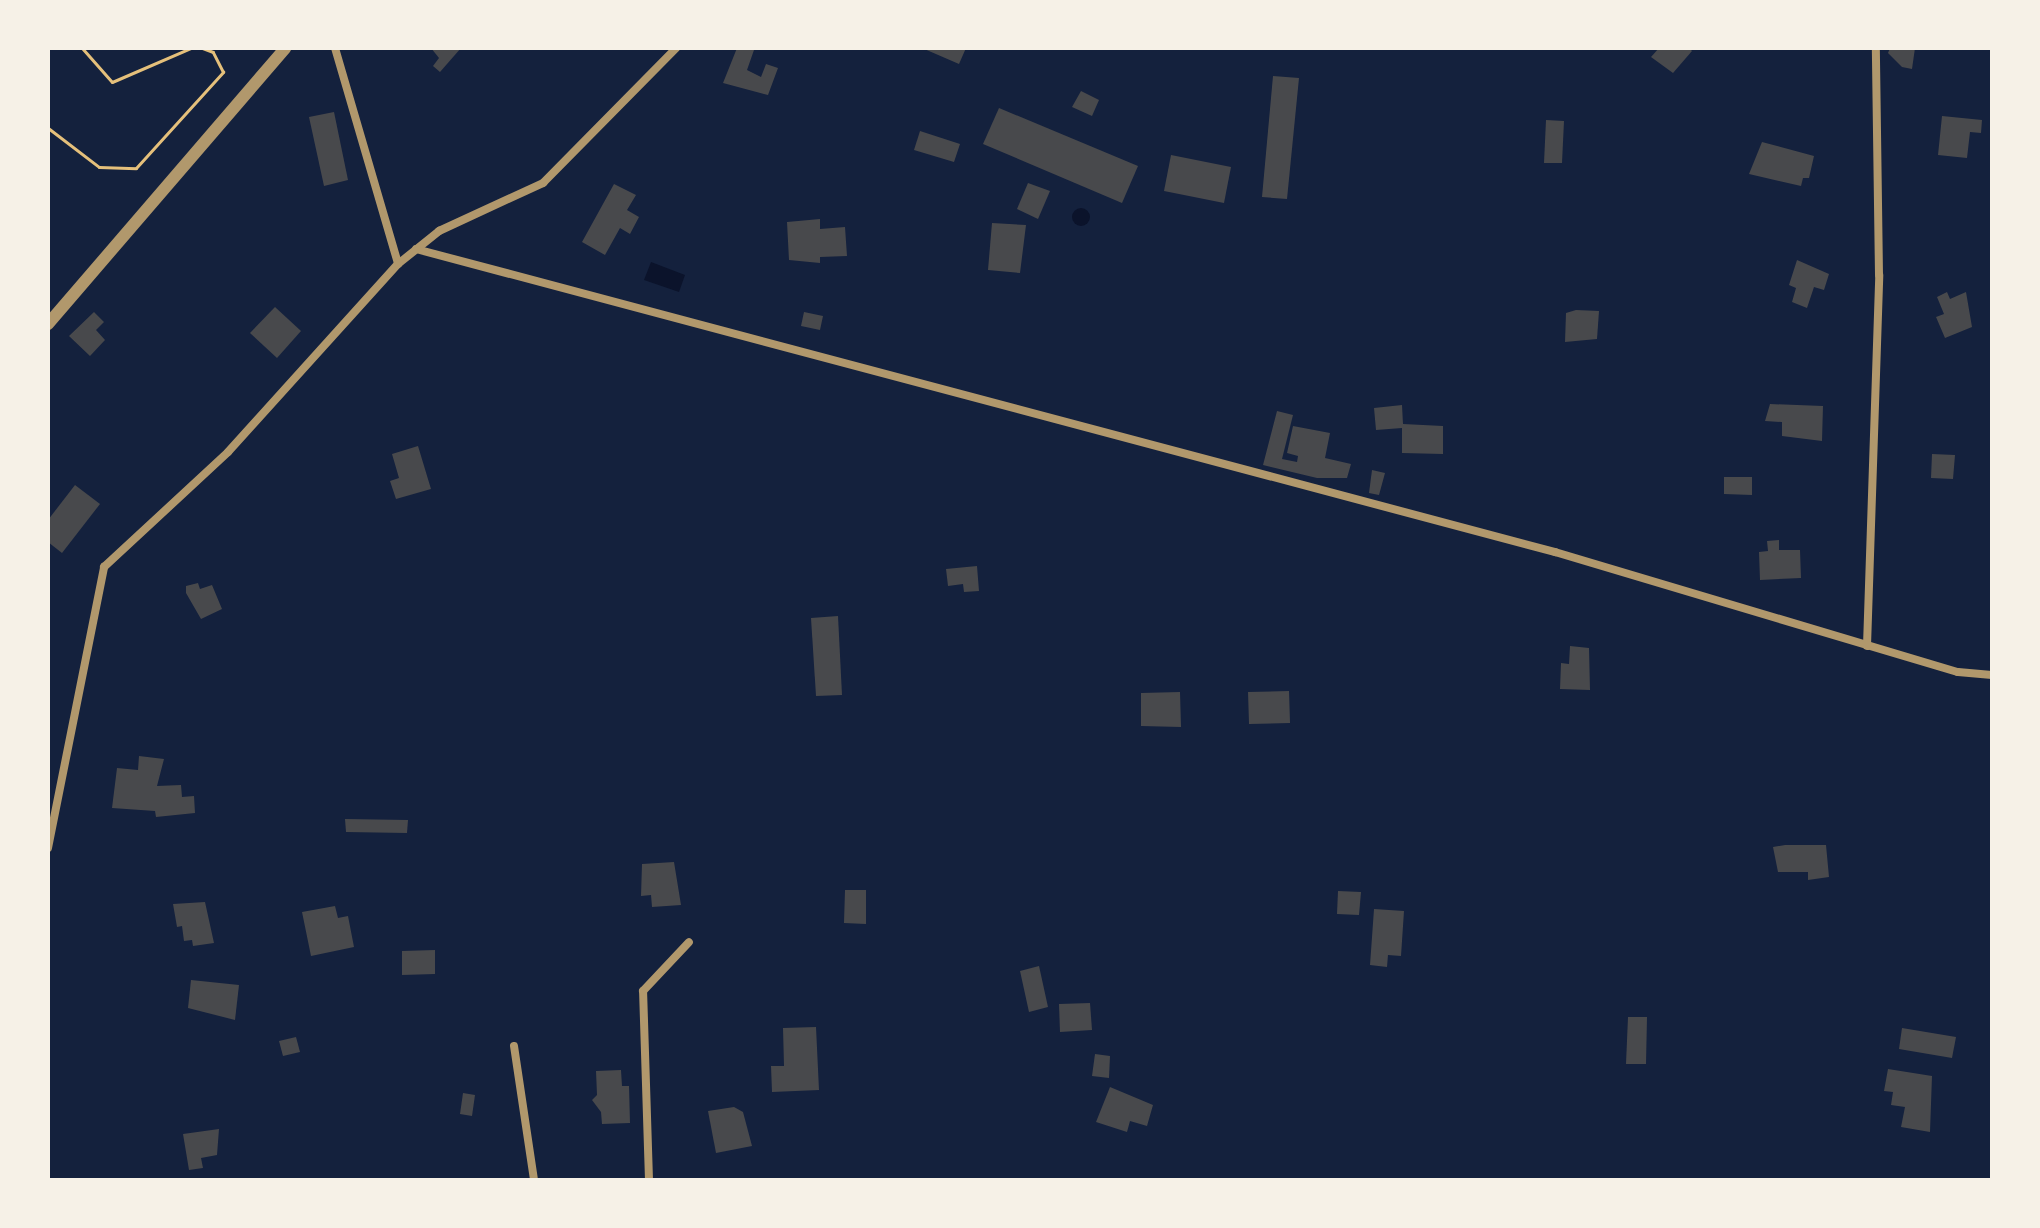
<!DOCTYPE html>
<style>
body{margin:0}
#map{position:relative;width:2040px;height:1228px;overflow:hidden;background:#14213d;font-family:Inter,sans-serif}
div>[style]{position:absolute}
.water>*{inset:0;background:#0b132b}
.round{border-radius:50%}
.building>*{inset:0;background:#48494c}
.path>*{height:3px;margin:-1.5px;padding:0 1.5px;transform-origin:1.5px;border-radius:1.5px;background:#e5c07b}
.minor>*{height:8px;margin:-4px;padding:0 4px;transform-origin:4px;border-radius:4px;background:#b1986c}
.tertiary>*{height:12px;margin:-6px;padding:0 6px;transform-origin:6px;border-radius:6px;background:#b1986c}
span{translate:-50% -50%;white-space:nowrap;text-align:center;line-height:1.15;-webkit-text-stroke:6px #f6f1e7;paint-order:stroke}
.frame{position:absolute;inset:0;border:50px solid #f6f1e7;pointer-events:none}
</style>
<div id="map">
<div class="water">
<div class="round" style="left:1072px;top:208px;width:18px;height:18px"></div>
<div style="clip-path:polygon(651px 262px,685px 275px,679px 292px,644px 280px)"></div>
</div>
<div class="building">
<div style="clip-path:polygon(431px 48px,461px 48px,440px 72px,433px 66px,439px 58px)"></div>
<div style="clip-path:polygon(737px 48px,754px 50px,747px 70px,761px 77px,766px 64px,778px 68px,768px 95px,723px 83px)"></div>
<div style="clip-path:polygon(922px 48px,966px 48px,959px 64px)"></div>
<div style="clip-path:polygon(1659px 48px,1689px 48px,1692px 51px,1673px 73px,1651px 57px)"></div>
<div style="clip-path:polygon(1890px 48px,1915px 48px,1912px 69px,1902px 67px,1888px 53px)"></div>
<div style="clip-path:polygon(1273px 76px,1299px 78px,1287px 199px,1262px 197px)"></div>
<div style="clip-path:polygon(1081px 91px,1099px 100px,1092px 116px,1072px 107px)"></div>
<div style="clip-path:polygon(999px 108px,1138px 166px,1122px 203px,983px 144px)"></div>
<div style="clip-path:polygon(334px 112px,348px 180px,324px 186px,309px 117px)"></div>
<div style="clip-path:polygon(1942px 116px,1982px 120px,1981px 133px,1970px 132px,1967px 158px,1938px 155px)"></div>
<div style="clip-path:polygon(1546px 120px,1564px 121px,1562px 163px,1544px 163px)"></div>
<div style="clip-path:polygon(920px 131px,960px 144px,954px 162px,914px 150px)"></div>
<div style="clip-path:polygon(1762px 142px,1814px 156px,1809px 178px,1803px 178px,1801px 186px,1749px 174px)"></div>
<div style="clip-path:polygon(1171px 155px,1231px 167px,1224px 203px,1164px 191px)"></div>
<div style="clip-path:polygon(1028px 183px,1050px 191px,1038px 219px,1017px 209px)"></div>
<div style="clip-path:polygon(614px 184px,636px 195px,627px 210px,639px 217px,630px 234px,620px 228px,605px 255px,582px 242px)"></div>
<div style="clip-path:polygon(820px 219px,820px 229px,845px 227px,847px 256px,820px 257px,820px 263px,789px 260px,787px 222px)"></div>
<div style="clip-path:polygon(992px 223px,1026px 225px,1020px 273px,988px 270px)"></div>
<div style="clip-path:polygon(1797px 260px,1829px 274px,1824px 290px,1814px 287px,1807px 308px,1792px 302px,1796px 288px,1789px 285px)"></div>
<div style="clip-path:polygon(1947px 292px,1950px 299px,1966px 292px,1972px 327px,1945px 338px,1936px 317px,1944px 314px,1937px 297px)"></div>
<div style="clip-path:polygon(275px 307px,301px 331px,277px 358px,250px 333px)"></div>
<div style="clip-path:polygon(1576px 310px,1599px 311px,1597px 339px,1565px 342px,1566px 313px)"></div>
<div style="clip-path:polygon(94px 312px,104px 322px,96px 330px,105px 340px,90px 356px,69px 336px)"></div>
<div style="clip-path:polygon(804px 312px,823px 316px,820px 330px,801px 326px)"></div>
<div style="clip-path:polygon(1770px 404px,1823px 406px,1822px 441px,1782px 436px,1782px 422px,1765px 421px)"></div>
<div style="clip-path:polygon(1402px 405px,1403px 424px,1443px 426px,1443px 454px,1402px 453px,1402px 428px,1376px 430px,1374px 408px)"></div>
<div style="clip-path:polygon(1277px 411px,1293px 415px,1282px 459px,1297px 462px,1298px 456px,1287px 453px,1293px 426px,1330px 433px,1325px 458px,1351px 464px,1347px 478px,1317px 478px,1263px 465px)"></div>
<div style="clip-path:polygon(418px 446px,431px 489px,396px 499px,390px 481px,399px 478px,392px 454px)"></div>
<div style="clip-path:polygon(1932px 454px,1955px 455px,1953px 479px,1931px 478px)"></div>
<div style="clip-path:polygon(1372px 470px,1385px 473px,1379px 495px,1369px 493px)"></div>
<div style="clip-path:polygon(1724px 477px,1752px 477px,1752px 495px,1724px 494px)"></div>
<div style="clip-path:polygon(75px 485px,100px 504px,62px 553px,48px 542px,48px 520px)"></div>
<div style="clip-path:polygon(1779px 540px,1779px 550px,1800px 550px,1801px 578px,1760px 580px,1759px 552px,1768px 551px,1767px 541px)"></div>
<div style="clip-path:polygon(977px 566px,979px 591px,964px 592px,963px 584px,948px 586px,946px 569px)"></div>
<div style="clip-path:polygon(198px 583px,200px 589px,212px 585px,222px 609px,201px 619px,186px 593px,186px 586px)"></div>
<div style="clip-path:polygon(838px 616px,842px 695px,816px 696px,811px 618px)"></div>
<div style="clip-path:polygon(1570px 646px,1589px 648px,1590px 690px,1560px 689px,1561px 663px,1569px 664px)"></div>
<div style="clip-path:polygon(1289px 691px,1290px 723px,1249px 724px,1248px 692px)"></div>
<div style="clip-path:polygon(1180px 692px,1181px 727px,1141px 726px,1141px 693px)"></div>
<div style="clip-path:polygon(139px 756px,164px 759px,157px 786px,181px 785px,182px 797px,194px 796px,195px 813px,156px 817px,155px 811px,112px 808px,117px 768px,138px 770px)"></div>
<div style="clip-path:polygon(345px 819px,408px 820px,407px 833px,346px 832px)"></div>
<div style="clip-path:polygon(1785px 845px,1826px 845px,1829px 877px,1808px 880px,1808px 872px,1778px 872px,1773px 847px)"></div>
<div style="clip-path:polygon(674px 862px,681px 905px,652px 907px,651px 895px,641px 896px,642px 864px)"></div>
<div style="clip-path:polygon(845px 890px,866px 890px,866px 924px,844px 923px)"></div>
<div style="clip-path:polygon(1338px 891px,1361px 892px,1359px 915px,1337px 914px)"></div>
<div style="clip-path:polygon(205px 902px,214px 943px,193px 946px,192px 940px,184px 941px,182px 926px,177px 927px,173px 904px)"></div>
<div style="clip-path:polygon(335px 906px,338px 918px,348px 916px,354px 947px,311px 956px,302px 912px)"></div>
<div style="clip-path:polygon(1374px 909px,1404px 911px,1401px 956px,1388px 955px,1387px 967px,1370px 965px)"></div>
<div style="clip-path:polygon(435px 950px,435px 974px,402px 975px,402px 951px)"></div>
<div style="clip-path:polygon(1039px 966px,1048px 1007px,1029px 1012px,1020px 971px)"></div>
<div style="clip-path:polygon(191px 980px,239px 985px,235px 1020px,188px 1008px)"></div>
<div style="clip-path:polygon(1090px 1003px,1092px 1030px,1060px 1032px,1059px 1004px)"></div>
<div style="clip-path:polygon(1628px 1017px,1647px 1017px,1646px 1064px,1626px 1064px)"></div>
<div style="clip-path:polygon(816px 1027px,819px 1090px,772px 1092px,771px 1066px,784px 1066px,783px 1028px)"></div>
<div style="clip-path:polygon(1902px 1028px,1956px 1037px,1952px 1058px,1899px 1049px)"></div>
<div style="clip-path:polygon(296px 1037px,300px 1052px,283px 1056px,279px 1041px)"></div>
<div style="clip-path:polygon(1095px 1054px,1110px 1056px,1109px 1078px,1092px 1076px)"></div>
<div style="clip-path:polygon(1888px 1069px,1932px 1076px,1930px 1132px,1901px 1127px,1905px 1107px,1891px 1105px,1893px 1092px,1884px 1091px)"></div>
<div style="clip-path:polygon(621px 1070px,622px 1086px,629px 1086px,630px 1123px,602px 1124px,601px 1112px,592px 1100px,597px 1095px,596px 1071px)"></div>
<div style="clip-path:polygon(1110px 1087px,1153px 1105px,1147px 1126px,1130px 1121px,1127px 1132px,1096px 1122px)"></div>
<div style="clip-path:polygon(463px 1093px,475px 1095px,472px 1116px,460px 1114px)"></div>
<div style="clip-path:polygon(734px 1107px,743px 1112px,752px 1146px,716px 1153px,708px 1111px)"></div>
<div style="clip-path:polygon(219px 1129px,217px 1155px,201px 1158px,203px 1168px,189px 1170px,183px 1134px)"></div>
</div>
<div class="path">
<div style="left:82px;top:48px;width:45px;rotate:48.6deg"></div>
<div style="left:112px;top:82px;width:86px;rotate:-23.3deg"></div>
<div style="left:48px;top:128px;width:64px;rotate:37.4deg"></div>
<div style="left:99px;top:167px;width:37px;rotate:2deg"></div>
<div style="left:136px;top:168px;width:130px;rotate:-47.8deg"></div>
<div style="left:223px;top:72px;width:22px;rotate:-117deg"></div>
<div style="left:213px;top:52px;width:12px;rotate:-160deg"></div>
</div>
<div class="minor">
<div style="left:335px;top:48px;width:225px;rotate:73.7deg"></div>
<div style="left:416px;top:249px;width:1179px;rotate:14.9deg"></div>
<div style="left:1555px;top:552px;width:420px;rotate:16.6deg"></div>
<div style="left:1958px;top:672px;width:34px;rotate:5deg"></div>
<div style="left:1867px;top:646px;width:371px;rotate:-88.1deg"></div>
<div style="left:1879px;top:275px;width:227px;rotate:-90.8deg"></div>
<div style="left:48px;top:848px;width:287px;rotate:-78.7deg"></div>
<div style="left:104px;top:567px;width:169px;rotate:-42.8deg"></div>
<div style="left:228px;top:452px;width:253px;rotate:-47.9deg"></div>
<div style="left:398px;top:264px;width:53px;rotate:-38.8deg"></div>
<div style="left:439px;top:231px;width:115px;rotate:-24.8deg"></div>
<div style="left:543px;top:183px;width:190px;rotate:-45.4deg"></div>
<div style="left:514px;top:1046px;width:135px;rotate:81.5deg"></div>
<div style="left:649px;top:1180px;width:189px;rotate:-91.8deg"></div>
<div style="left:643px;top:991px;width:67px;rotate:-46.8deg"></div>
</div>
<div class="tertiary">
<div style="left:48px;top:324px;width:364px;rotate:-49.3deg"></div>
</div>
<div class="frame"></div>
</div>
